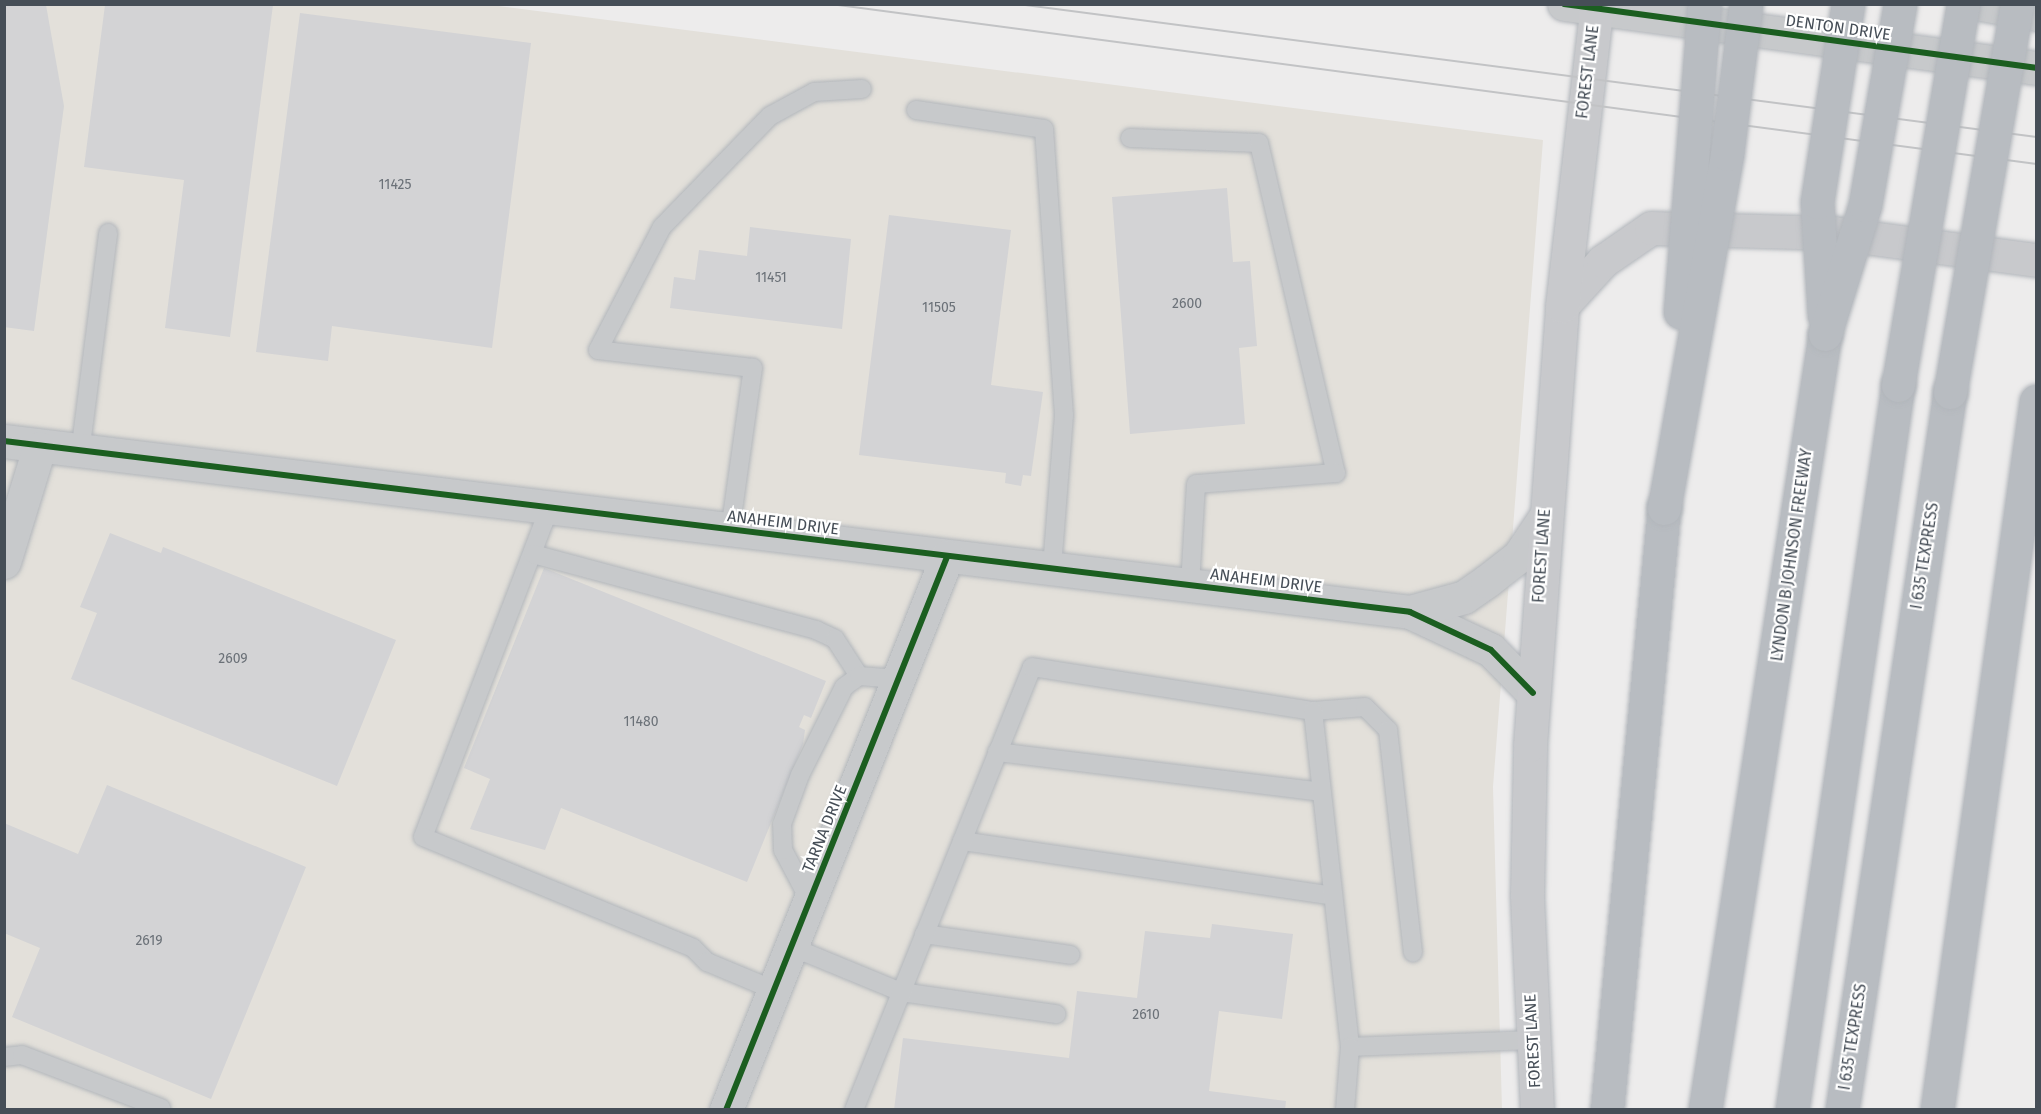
<!DOCTYPE html>
<style>
body{margin:0}
#map{position:relative;width:2041px;height:1114px;overflow:hidden;background:#edecec;font-family:"Fira Sans",sans-serif}
div>[style]{position:absolute}
.commercial>*{inset:0;background:#e3e0da}
.building>*{inset:0;background:#d3d3d5}
.roads{filter:drop-shadow(0 0 2px #b2b6bb) drop-shadow(0 0 2px #b2b6bb)}
.service>*{height:18px;margin:-9px;padding:0 9px;transform-origin:9px;border-radius:9px;background:#c7c9cb}
.minor>*{height:33px;margin:-16.5px;padding:0 16.5px;transform-origin:16.5px;border-radius:16.5px;background:#c7c9cb}
.tertiary>*{height:33px;margin:-16.5px;padding:0 16.5px;transform-origin:16.5px;border-radius:16.5px;background:#c7c9cb}
.secondary>*{height:33px;margin:-16.5px;padding:0 16.5px;transform-origin:16.5px;border-radius:16.5px;background:#c8c9cc}
.motorway>*{height:33px;margin:-16.5px;padding:0 16.5px;transform-origin:16.5px;border-radius:16.5px;background:#b8bcc1}
.tram>*{height:1.5px;margin:-0.75px;padding:0 0.75px;transform-origin:0.75px;border-radius:0.75px;background:#c2c3c5}
.bridges{filter:drop-shadow(0 0 2px #b2b6bb) drop-shadow(0 0 2px #b2b6bb)}
.motorway-bridge>*{height:33px;margin:-16.5px;padding:0 16.5px;transform-origin:16.5px;border-radius:16.5px;background:#b8bcc1}
.cycleway>*{height:6px;margin:-3px;padding:0 3px;transform-origin:3px;border-radius:3px;background:#1b5e20}
span{translate:-50% -50%;white-space:nowrap;text-align:center;line-height:1.15;-webkit-text-stroke:4.5px #fff;paint-order:stroke}
.number-label{font-size:14px;color:#6b7178}
.number-label span{-webkit-text-stroke-width:0}
.street-label{font-size:16px;color:#464e57}
.frame{position:absolute;inset:0;border:6px solid #464e57;pointer-events:none}
</style>
<div id="map">
<div class="commercial">
<div style="clip-path:polygon(5px 5px,491px 5px,1543px 140px,1493px 787px,1502px 1109px,5px 1110px)"></div>
</div>
<div class="building">
<div style="clip-path:polygon(4px 5px,46px 5px,64px 106px,34px 331px,4px 327px)"></div>
<div style="clip-path:polygon(105px 5px,273px 5px,230px 337px,165px 328px,184px 180px,84px 167px)"></div>
<div style="clip-path:polygon(300px 13px,531px 43px,492px 348px,332px 326px,328px 361px,256px 352px)"></div>
<div style="clip-path:polygon(1227px 188px,1233px 262px,1250px 261px,1257px 346px,1239px 348px,1245px 424px,1130px 434px,1112px 197px)"></div>
<div style="clip-path:polygon(889px 215px,1011px 230px,991px 385px,1043px 392px,1031px 476px,1023px 475px,1021px 486px,1005px 483px,1006px 473px,859px 455px)"></div>
<div style="clip-path:polygon(750px 227px,851px 239px,842px 329px,670px 308px,674px 277px,695px 280px,699px 250px,747px 256px)"></div>
<div style="clip-path:polygon(110px 533px,161px 553px,163px 547px,396px 640px,337px 786px,71px 679px,97px 613px,80px 607px)"></div>
<div style="clip-path:polygon(544px 568px,826px 681px,811px 718px,804px 715px,799px 727px,805px 730px,803px 744px,747px 882px,561px 808px,545px 850px,470px 829px,490px 779px,464px 768px)"></div>
<div style="clip-path:polygon(107px 785px,306px 867px,211px 1099px,12px 1017px,40px 948px,4px 933px,4px 823px,78px 854px)"></div>
<div style="clip-path:polygon(1212px 924px,1293px 934px,1282px 1019px,1219px 1011px,1209px 1091px,1286px 1101px,1285px 1110px,894px 1110px,903px 1038px,1069px 1058px,1077px 991px,1137px 998px,1145px 931px,1210px 938px)"></div>
</div>
<div class="roads">
<div class="service">
<div style="left:916px;top:110px;width:129px;rotate:8.4deg"></div>
<div style="left:1044px;top:129px;width:287px;rotate:86deg"></div>
<div style="left:1064px;top:415px;width:154px;rotate:94.5deg"></div>
<div style="left:1130px;top:138px;width:129px;rotate:2.2deg"></div>
<div style="left:1259px;top:143px;width:339px;rotate:76.9deg"></div>
<div style="left:1336px;top:473px;width:140px;rotate:175.5deg"></div>
<div style="left:1196px;top:484px;width:102px;rotate:93.4deg"></div>
<div style="left:80px;top:453px;width:222px;rotate:-82.7deg"></div>
<div style="left:549px;top:509px;width:351px;rotate:111deg"></div>
<div style="left:423px;top:837px;width:292px;rotate:22.3deg"></div>
<div style="left:693px;top:948px;width:20px;rotate:45deg"></div>
<div style="left:707px;top:962px;width:73px;rotate:22.7deg"></div>
<div style="left:730px;top:531px;width:165px;rotate:-82deg"></div>
<div style="left:753px;top:368px;width:156px;rotate:-173.4deg"></div>
<div style="left:598px;top:350px;width:139px;rotate:-62.5deg"></div>
<div style="left:662px;top:227px;width:155px;rotate:-45.8deg"></div>
<div style="left:770px;top:116px;width:50px;rotate:-28.6deg"></div>
<div style="left:814px;top:92px;width:48px;rotate:-3.6deg"></div>
<div style="left:533px;top:554px;width:293px;rotate:15deg"></div>
<div style="left:816px;top:630px;width:21px;rotate:25deg"></div>
<div style="left:835px;top:639px;width:44px;rotate:57deg"></div>
<div style="left:1313px;top:711px;width:52px;rotate:-4.4deg"></div>
<div style="left:1365px;top:707px;width:33px;rotate:45deg"></div>
<div style="left:1388px;top:730px;width:224px;rotate:83.6deg"></div>
<div style="left:997px;top:752px;width:327px;rotate:7deg"></div>
<div style="left:962px;top:841px;width:375px;rotate:8.4deg"></div>
<div style="left:810px;top:901px;width:58px;rotate:-117.9deg"></div>
<div style="left:783px;top:850px;width:26px;rotate:-92deg"></div>
<div style="left:782px;top:824px;width:52px;rotate:-69.8deg"></div>
<div style="left:800px;top:775px;width:98px;rotate:-63.4deg"></div>
<div style="left:844px;top:687px;width:19px;rotate:-36deg"></div>
<div style="left:859px;top:676px;width:40px;rotate:4.3deg"></div>
<div style="left:924px;top:934px;width:148px;rotate:8.1deg"></div>
<div style="left:792px;top:947px;width:118px;rotate:22.4deg"></div>
<div style="left:901px;top:992px;width:157px;rotate:8.1deg"></div>
<div style="left:4px;top:1057px;width:18px;rotate:-6deg"></div>
<div style="left:22px;top:1055px;width:149px;rotate:20.9deg"></div>
<div style="left:854px;top:1110px;width:477px;rotate:-68.1deg"></div>
<div style="left:1032px;top:667px;width:284px;rotate:8.9deg"></div>
<div style="left:1313px;top:711px;width:338px;rotate:83.7deg"></div>
<div style="left:1350px;top:1047px;width:181px;rotate:-2.2deg"></div>
<div style="left:1345px;top:1110px;width:63px;rotate:-85.5deg"></div>
</div>
<div class="minor">
<div style="left:4px;top:441px;width:1416px;rotate:6.93deg"></div>
<div style="left:1410px;top:612px;width:89px;rotate:25.1deg"></div>
<div style="left:1491px;top:650px;width:60px;rotate:45.7deg"></div>
<div style="left:4px;top:562px;width:119px;rotate:-72.9deg"></div>
<div style="left:1410px;top:612px;width:56px;rotate:-15.5deg"></div>
<div style="left:1464px;top:597px;width:28px;rotate:-35deg"></div>
<div style="left:1487px;top:581px;width:41px;rotate:-38deg"></div>
<div style="left:1519px;top:556px;width:47px;rotate:-56.3deg"></div>
<div style="left:726px;top:1110px;width:596px;rotate:-68.22deg"></div>
</div>
<div class="tertiary">
<div style="left:1564px;top:4px;width:476px;rotate:7.7deg"></div>
<div style="left:1981px;top:4px;width:56px;rotate:10.3deg"></div>
</div>
<div class="secondary">
<div style="left:1562px;top:306px;width:61px;rotate:-47.7deg"></div>
<div style="left:1603px;top:261px;width:58px;rotate:-34.5deg"></div>
<div style="left:1651px;top:228px;width:183px;rotate:1.6deg"></div>
<div style="left:1834px;top:233px;width:204px;rotate:7.6deg"></div>
<div style="left:1537px;top:1110px;width:216px;rotate:-92.7deg"></div>
<div style="left:1527px;top:894px;width:149px;rotate:-88.8deg"></div>
<div style="left:1530px;top:745px;width:440px;rotate:-85.8deg"></div>
<div style="left:1562px;top:306px;width:304px;rotate:-83.4deg"></div>
</div>
<div class="motorway">
<div style="left:1607px;top:1110px;width:605px;rotate:-84.59deg"></div>
<div style="left:1705px;top:1110px;width:785px;rotate:-81.21deg"></div>
<div style="left:1792px;top:1110px;width:733px;rotate:-81.68deg"></div>
<div style="left:1842px;top:1110px;width:726px;rotate:-81.45deg"></div>
<div style="left:1937px;top:1110px;width:716px;rotate:-82.05deg"></div>
</div>
</div>
<div class="tram">
<div style="left:831px;top:4px;width:1216px;rotate:7.56deg"></div>
<div style="left:1018px;top:4px;width:1027px;rotate:7.44deg"></div>
</div>
<div class="bridges">
<div class="motorway-bridge">
<div style="left:1680px;top:312px;width:309px;rotate:-85.5deg"></div>
<div style="left:1824px;top:315px;width:113px;rotate:-93.5deg"></div>
<div style="left:1817px;top:202px;width:200px;rotate:-81.1deg"></div>
<div style="left:1825px;top:334px;width:135px;rotate:-72.8deg"></div>
<div style="left:1865px;top:205px;width:204px;rotate:-80.1deg"></div>
<div style="left:1898px;top:385px;width:387px;rotate:-80.3deg"></div>
<div style="left:1950px;top:392px;width:394px;rotate:-80.2deg"></div>
<div style="left:1664px;top:508px;width:360px;rotate:-79.9deg"></div>
<div style="left:1727px;top:154px;width:151px;rotate:-82.8deg"></div>
</div>
</div>
<div class="cycleway">
<div style="left:1564px;top:4px;width:476px;rotate:7.7deg"></div>
<div style="left:4px;top:441px;width:1416px;rotate:6.93deg"></div>
<div style="left:1410px;top:612px;width:89px;rotate:25.1deg"></div>
<div style="left:1491px;top:650px;width:60px;rotate:45.7deg"></div>
<div style="left:726px;top:1110px;width:596px;rotate:-68.22deg"></div>
</div>
<div class="number-label">
<span style="left:395px;top:185px">11425</span>
<span style="left:771px;top:278px">11451</span>
<span style="left:1187px;top:304px">2600</span>
<span style="left:939px;top:308px">11505</span>
<span style="left:233px;top:659px">2609</span>
<span style="left:641px;top:722px">11480</span>
<span style="left:149px;top:941px">2619</span>
<span style="left:1146px;top:1015px">2610</span>
</div>
<div class="street-label">
<span style="left:1838px;top:28px;rotate:8deg">DENTON DRIVE</span>
<span style="left:1588px;top:72px;rotate:-83deg">FOREST LANE</span>
<span style="left:783px;top:523px;rotate:7deg">ANAHEIM DRIVE</span>
<span style="left:1792px;top:555px;rotate:-82deg">LYNDON B JOHNSON FREEWAY</span>
<span style="left:1542px;top:556px;rotate:-86deg">FOREST LANE</span>
<span style="left:1925px;top:556px;rotate:-81deg">I 635 TEXPRESS</span>
<span style="left:1266px;top:581px;rotate:7deg">ANAHEIM DRIVE</span>
<span style="left:825px;top:829px;rotate:-68deg">TARNA DRIVE</span>
<span style="left:1853px;top:1037px;rotate:-81deg">I 635 TEXPRESS</span>
<span style="left:1533px;top:1041px;rotate:-93deg">FOREST LANE</span>
</div>
<div class="frame"></div>
</div>
